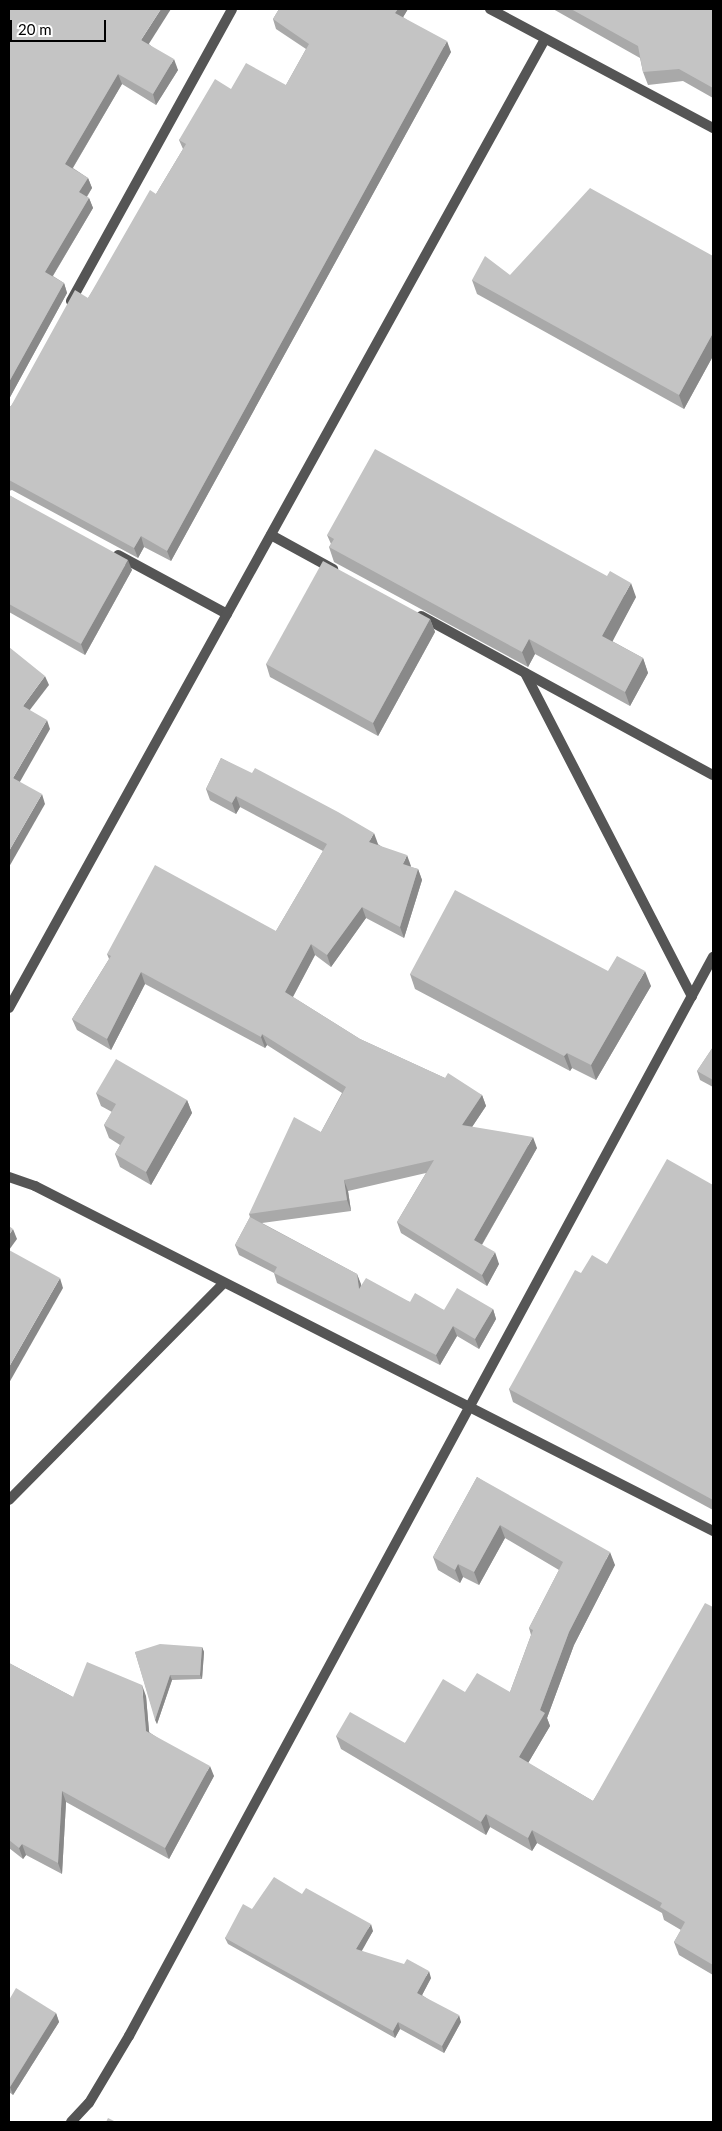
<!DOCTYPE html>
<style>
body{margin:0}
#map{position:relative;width:722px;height:2131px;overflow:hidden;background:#fff;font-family:Lato,sans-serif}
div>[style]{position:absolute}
.street>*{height:10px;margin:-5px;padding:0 5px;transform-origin:5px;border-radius:5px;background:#555}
.wall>*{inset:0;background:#a9a9a9}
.shaded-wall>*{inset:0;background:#898989}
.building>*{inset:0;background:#c4c4c4}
span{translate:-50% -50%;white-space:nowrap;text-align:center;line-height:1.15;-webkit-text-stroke:4.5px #fff;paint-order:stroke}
.frame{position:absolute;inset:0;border:10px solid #000;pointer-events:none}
.scale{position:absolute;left:10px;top:20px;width:96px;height:22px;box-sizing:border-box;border:2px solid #000;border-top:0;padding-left:6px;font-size:15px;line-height:18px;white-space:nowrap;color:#000;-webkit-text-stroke:4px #fff;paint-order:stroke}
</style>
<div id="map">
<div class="street">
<div style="left:490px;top:9px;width:253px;rotate:28.1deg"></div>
<div style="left:71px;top:301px;width:333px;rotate:-61.1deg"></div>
<div style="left:271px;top:535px;width:71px;rotate:28.7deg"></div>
<div style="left:118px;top:555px;width:124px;rotate:28.4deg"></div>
<div style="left:421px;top:616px;width:332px;rotate:28.6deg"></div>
<div style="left:525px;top:673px;width:364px;rotate:62.7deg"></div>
<div style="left:9px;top:1008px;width:1107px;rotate:-61.05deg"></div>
<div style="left:9px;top:1177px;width:28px;rotate:19deg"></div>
<div style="left:35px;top:1186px;width:761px;rotate:26.97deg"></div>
<div style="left:9px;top:1500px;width:305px;rotate:-45.3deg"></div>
<div style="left:71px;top:2122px;width:26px;rotate:-47deg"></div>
<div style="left:89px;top:2103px;width:78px;rotate:-59.2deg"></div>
<div style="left:129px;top:2036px;width:1227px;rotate:-61.58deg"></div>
</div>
<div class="wall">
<div style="clip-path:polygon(9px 9px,149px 44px,178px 70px,156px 105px,122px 84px,73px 168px,88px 178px,92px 188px,87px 197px,89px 198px,93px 208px,53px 276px,64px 283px,67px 293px,9px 399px)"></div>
<div style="clip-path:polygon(279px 9px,408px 9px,403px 17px,451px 52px,171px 561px,144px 547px,138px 558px,12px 490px,9px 491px,9px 406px,11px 406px,88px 298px,156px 194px,183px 149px,179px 140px,231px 89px,286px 85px,306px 49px,276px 29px,273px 19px)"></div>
<div style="clip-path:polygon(553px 9px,713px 9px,713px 98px,683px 81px,648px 85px,643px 72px,640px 58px)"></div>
<div style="clip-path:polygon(713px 256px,713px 356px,684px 409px,477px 294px,472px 280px,510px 275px)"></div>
<div style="clip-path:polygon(9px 495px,132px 570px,85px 655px,9px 612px)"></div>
<div style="clip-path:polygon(327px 535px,636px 597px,612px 641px,643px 658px,648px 673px,630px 706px,535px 654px,528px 667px,334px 562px,329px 547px,331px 544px)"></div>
<div style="clip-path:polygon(430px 619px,435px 632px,378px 736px,270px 677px,266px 664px)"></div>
<div style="clip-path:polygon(221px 758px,378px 844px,410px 867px,418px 869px,422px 880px,404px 938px,366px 918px,331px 967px,315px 955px,293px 997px,360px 1039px,482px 1095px,486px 1106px,472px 1127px,537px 1148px,482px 1245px,499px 1264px,487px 1286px,401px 1233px,397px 1222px,426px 1173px,348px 1191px,351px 1211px,262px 1223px,357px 1274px,361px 1286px,410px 1302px,444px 1310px,493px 1309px,496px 1319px,479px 1349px,457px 1336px,440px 1365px,277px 1283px,274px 1273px,239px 1255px,235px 1245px,250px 1217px,249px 1214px,321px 1132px,342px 1093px,267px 1045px,265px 1048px,145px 984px,111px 1050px,77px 1030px,72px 1019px,109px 959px,107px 954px,276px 931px,323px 851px,240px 807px,236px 814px,210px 800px,206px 789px)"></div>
<div style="clip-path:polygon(608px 971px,651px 986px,596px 1080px,572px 1068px,570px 1071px,415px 989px,410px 974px)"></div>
<div style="clip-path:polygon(713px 1047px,713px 1087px,700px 1080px,697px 1071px)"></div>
<div style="clip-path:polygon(96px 1093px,187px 1100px,192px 1113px,151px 1185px,120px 1167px,115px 1154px,120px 1145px,109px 1138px,104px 1125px,112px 1112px,101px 1106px)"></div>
<div style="clip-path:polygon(713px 1185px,713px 1510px,513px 1402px,509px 1389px,607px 1264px)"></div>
<div style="clip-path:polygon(477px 1477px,615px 1565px,574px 1645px,547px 1718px,550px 1726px,528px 1763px,593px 1801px,713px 1607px,713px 1975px,679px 1955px,674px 1942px,681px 1930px,664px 1920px,662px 1913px,537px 1843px,532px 1851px,490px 1827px,486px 1835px,341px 1749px,336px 1736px,405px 1743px,465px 1692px,510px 1692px,531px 1635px,529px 1628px,559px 1570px,505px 1538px,479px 1585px,463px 1577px,460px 1583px,438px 1570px,433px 1557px)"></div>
<div style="clip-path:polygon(202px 1647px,204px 1652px,202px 1679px,172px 1680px,157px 1724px,135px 1652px)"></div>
<div style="clip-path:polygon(9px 1663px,73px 1697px,146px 1696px,149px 1732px,214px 1776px,169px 1859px,66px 1802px,62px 1874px,26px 1855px,23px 1859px,9px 1848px)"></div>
<div style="clip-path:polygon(302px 1894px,373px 1931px,361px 1951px,431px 1978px,422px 1995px,461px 2022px,444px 2053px,400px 2029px,395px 2038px,228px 1944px,225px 1938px,252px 1909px)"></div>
<div style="clip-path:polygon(9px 2000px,56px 2013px,59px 2022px,13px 2095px,9px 2092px)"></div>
</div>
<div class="shaded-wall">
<div style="clip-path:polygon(161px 9px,171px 9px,145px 50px,141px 40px)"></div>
<div style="clip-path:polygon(398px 9px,408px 9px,399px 24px,395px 13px)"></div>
<div style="clip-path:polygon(447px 41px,451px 52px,171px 561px,167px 551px)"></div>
<div style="clip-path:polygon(174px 59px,178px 70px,156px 105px,153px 94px)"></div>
<div style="clip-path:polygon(118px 74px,122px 84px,69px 174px,65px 164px)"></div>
<div style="clip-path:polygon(88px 178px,92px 188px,83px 202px,79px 192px)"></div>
<div style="clip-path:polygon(89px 198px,93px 208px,49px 282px,45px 272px)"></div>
<div style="clip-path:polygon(64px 283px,67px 293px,9px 399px,9px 382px)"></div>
<div style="clip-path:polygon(713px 333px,713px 356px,684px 409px,679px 395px)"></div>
<div style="clip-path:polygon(141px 536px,144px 547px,138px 558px,134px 548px)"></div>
<div style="clip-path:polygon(128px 560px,132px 570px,85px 655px,81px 644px)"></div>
<div style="clip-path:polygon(631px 583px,636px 597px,608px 650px,602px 636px)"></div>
<div style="clip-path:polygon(430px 619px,435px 632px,378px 736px,373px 723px)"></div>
<div style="clip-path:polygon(529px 639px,535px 654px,528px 667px,522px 652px)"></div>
<div style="clip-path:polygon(643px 658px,648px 673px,630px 706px,625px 692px)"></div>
<div style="clip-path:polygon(45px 676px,49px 685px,26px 715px,23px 706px)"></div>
<div style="clip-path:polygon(47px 720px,50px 729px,17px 787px,13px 778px)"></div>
<div style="clip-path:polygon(42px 794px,45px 804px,9px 867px,9px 851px)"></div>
<div style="clip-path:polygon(236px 796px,240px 807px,236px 814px,232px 803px)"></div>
<div style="clip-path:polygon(374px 833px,378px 844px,373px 853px,369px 842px)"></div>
<div style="clip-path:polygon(407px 855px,411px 866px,407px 876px,403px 864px)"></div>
<div style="clip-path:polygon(418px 869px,422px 880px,404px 938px,400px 927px)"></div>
<div style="clip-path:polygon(362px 907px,366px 918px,331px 967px,327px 955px)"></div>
<div style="clip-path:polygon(311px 944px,315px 955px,289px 1004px,285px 992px)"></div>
<div style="clip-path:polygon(645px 971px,651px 986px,596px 1080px,591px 1065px)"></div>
<div style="clip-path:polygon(141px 972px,145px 984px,111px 1050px,107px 1039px)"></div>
<div style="clip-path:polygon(262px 1034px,267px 1045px,265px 1048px,261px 1037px)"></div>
<div style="clip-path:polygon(567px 1053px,572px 1068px,570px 1071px,564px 1056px)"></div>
<div style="clip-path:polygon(482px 1095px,486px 1106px,466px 1136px,462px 1125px)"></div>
<div style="clip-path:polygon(187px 1100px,192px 1113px,151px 1185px,146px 1172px)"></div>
<div style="clip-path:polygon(533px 1137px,537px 1148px,478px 1251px,474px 1240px)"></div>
<div style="clip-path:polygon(344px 1180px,348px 1191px,351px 1211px,347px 1200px)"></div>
<div style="clip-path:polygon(13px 1229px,17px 1239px,9px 1250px,9px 1235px)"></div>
<div style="clip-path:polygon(495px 1252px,499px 1264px,487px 1286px,482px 1275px)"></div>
<div style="clip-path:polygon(357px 1274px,361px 1284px,363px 1300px,359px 1289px)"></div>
<div style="clip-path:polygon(60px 1278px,63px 1288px,9px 1383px,9px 1367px)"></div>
<div style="clip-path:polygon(493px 1309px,496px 1319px,479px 1349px,475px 1339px)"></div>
<div style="clip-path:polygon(453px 1326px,457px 1336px,440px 1365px,436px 1355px)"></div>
<div style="clip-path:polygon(500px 1525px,505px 1538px,479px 1585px,474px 1572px)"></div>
<div style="clip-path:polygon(610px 1552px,615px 1565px,574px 1645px,547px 1718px,550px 1726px,524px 1770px,519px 1757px,540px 1710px,569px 1632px)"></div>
<div style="clip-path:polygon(458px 1564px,463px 1577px,460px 1583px,455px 1570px)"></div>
<div style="clip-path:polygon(202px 1647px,204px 1652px,202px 1679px,200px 1675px)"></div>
<div style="clip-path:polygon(170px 1675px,172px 1680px,157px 1724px,155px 1720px)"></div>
<div style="clip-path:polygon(142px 1685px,146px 1696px,150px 1742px,146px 1731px)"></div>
<div style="clip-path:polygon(210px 1766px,214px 1776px,169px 1859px,165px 1848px)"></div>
<div style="clip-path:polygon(62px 1791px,66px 1802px,62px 1874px,58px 1863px)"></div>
<div style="clip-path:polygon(486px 1814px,490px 1827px,486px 1835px,481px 1822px)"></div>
<div style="clip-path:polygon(532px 1830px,537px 1843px,532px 1851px,528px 1838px)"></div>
<div style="clip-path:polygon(22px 1844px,26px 1855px,23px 1859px,19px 1848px)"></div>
<div style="clip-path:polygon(371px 1924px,373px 1931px,359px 1956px,356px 1949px)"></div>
<div style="clip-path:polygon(429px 1971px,431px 1978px,420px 1999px,417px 1993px)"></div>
<div style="clip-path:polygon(56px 2013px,59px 2022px,13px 2095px,10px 2087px)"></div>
<div style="clip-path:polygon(459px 2015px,461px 2022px,444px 2053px,442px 2046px)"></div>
<div style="clip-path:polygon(398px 2022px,400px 2029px,395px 2038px,393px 2031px)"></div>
</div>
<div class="building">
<div style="clip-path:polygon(9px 9px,161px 9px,141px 40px,174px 59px,153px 94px,118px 74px,65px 164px,88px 178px,79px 192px,89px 198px,45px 272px,64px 283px,9px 382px)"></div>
<div style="clip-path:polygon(279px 9px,398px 9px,395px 13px,447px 41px,167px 551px,141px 536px,134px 548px,9px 480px,9px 406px,11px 406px,75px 290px,88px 298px,150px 190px,156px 194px,186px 144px,179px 140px,215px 79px,231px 89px,246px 63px,286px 85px,309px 44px,273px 19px)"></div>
<div style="clip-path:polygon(571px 9px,713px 9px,713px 88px,679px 69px,643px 72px,638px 46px)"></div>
<div style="clip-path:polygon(590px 188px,713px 256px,713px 333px,679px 395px,472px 280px,485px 256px,510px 275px)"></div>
<div style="clip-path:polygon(375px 449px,607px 576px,610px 571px,631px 583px,602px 636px,643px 658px,625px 692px,529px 639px,522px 652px,329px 547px,334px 539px,327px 535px)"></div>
<div style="clip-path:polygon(9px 495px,128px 560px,81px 644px,9px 604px)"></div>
<div style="clip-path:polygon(323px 561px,430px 619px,373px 723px,266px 664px)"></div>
<div style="clip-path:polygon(9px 647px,45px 676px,23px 706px,47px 720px,13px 778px,42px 794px,9px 851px)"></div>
<div style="clip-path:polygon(221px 758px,252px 773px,255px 768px,338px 812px,374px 833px,369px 842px,407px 855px,403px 864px,418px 869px,400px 927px,362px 907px,327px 955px,311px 944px,285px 992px,360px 1039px,445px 1078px,448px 1073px,482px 1095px,462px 1125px,533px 1137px,474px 1240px,495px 1252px,482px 1275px,397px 1222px,434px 1160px,344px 1180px,347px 1200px,249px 1214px,294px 1117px,321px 1132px,346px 1087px,262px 1034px,261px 1037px,141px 972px,107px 1039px,72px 1019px,111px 956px,107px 954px,155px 865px,276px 931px,327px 844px,236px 796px,232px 803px,206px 789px)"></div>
<div style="clip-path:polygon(455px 890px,608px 971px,617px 956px,645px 971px,591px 1065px,567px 1053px,564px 1056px,410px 974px)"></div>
<div style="clip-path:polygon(713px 1047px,713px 1080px,697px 1071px)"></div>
<div style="clip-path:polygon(116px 1059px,187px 1100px,146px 1172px,115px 1154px,125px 1137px,104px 1125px,116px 1104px,96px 1093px)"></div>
<div style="clip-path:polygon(667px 1159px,713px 1185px,713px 1500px,509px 1389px,575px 1270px,581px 1273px,592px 1255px,607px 1264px)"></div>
<div style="clip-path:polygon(250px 1217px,357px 1274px,359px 1289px,366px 1278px,410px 1302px,415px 1293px,444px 1310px,457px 1288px,493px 1309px,475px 1339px,453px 1326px,436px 1355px,274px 1273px,277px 1267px,235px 1245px)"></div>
<div style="clip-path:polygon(9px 1226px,13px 1229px,9px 1235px)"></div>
<div style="clip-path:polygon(9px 1250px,60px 1278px,9px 1367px)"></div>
<div style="clip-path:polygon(477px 1477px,610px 1552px,569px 1632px,540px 1710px,545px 1713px,519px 1757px,593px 1801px,705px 1603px,713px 1607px,713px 1965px,674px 1942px,685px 1922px,660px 1907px,662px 1903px,532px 1830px,528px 1838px,486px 1814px,481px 1822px,336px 1736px,350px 1712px,405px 1743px,443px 1679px,465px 1692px,477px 1673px,510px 1692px,533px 1630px,529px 1628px,563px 1562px,500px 1525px,474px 1572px,458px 1564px,455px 1570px,433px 1557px)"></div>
<div style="clip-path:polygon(160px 1644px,202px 1647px,200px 1675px,170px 1675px,155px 1720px,135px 1652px)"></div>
<div style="clip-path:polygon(87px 1662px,142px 1685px,146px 1731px,210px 1766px,165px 1848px,62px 1791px,58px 1863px,22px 1844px,19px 1848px,9px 1840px,9px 1663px,73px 1697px)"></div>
<div style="clip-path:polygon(274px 1877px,302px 1894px,306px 1888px,371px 1924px,356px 1949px,404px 1964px,407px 1959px,429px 1971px,417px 1993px,459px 2015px,442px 2046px,398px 2022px,393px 2031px,225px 1938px,243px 1904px,252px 1909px)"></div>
<div style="clip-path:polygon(16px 1988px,56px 2013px,10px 2087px,9px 2086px,9px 2000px)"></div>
<div style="clip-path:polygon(108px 2118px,116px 2122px,106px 2122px)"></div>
</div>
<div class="frame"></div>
<div class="scale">20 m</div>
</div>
